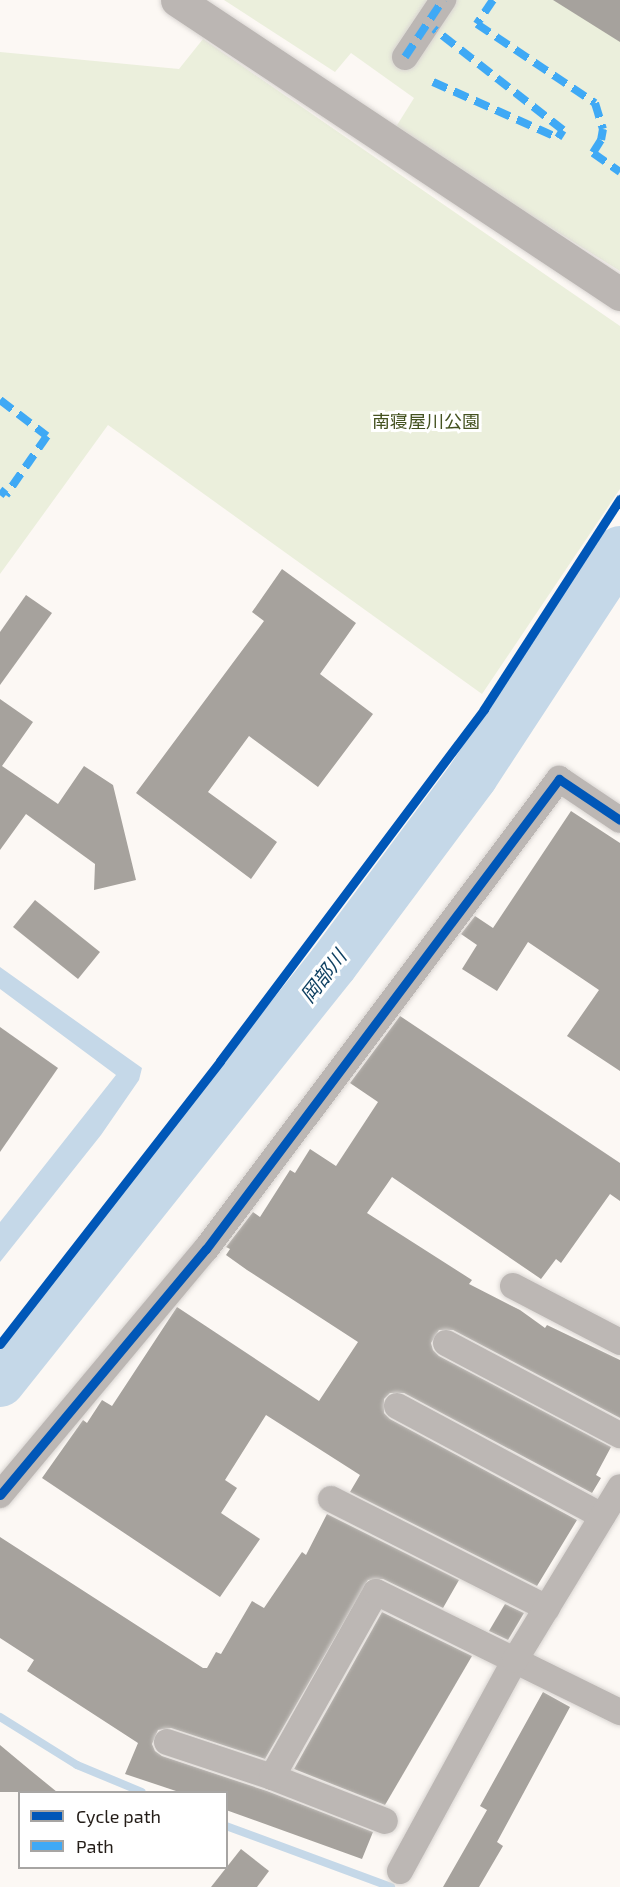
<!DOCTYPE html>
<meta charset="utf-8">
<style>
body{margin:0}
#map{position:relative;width:620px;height:1887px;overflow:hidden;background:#fcf8f4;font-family:"Exo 2","Noto Sans JP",sans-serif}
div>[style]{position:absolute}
.green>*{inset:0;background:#ebefdc}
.water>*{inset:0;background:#c5d8e8}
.stream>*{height:8px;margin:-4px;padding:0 4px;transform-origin:4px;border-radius:4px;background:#c5d8e8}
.river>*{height:50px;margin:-25px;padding:0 25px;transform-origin:25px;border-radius:25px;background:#c5d8e8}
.building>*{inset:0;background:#a6a29d}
.roads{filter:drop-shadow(0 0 2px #d9d5d2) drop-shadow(0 0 2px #d9d5d2)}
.street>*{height:26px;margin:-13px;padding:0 13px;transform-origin:13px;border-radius:13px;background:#bcb7b4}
.secondary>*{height:33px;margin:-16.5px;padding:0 16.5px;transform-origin:16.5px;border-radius:16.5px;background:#bbb6b3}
.quiet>*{height:8px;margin-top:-4px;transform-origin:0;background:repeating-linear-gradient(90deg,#3fa9f5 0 15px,transparent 0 23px)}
.cycleway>*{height:9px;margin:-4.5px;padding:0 4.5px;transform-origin:4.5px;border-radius:4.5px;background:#0057b8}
span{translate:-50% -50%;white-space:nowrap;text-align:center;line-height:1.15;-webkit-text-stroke:6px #fff;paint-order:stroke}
.park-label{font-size:18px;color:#445220}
.water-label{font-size:20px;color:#104162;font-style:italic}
.legend{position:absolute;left:18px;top:1791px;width:210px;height:78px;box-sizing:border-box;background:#fff;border:2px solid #a7a5a3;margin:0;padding:8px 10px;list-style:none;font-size:18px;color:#241d18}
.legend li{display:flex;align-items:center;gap:12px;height:30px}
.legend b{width:30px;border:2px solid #a7a5a3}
</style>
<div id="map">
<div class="green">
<div style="clip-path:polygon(224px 0,620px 0,620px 271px,394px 130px,414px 98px,351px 53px,335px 72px)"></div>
<div style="clip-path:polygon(203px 39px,620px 326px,620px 489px,482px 694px,108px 425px,0 574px,0 52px,179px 69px)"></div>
</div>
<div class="water">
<div style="clip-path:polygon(0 967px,142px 1068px,139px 1080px,101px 1135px,0 1262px,0 1222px,116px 1075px,0 989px)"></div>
</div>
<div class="stream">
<div style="left:0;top:1717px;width:91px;rotate:31.9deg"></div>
<div style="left:77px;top:1765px;width:70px;rotate:22.6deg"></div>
<div style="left:226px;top:1826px;width:176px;rotate:20.3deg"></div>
</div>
<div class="river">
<div style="left:0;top:1382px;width:534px;rotate:-51.46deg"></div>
<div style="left:333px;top:964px;width:234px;rotate:-53.3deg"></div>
<div style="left:473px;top:776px;width:269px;rotate:-56.8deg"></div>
</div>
<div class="building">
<div style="clip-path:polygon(553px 0,620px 0,620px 42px)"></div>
<div style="clip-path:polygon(282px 569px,356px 623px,320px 674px,373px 714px,318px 787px,249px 736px,208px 792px,277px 842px,251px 879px,136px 793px,264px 621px,252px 612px)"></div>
<div style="clip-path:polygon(26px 595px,52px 613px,0 685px,0 632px)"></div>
<div style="clip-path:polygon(0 699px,33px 722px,2px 766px,58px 804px,84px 766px,113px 785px,136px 880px,94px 890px,95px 864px,26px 814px,0 850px)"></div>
<div style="clip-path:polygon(571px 811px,620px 843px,620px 1071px,567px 1036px,599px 990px,528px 942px,497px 991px,462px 969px,477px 945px,461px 934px,475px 916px,493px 928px)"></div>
<div style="clip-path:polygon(35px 900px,100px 952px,78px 979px,13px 927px)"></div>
<div style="clip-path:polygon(400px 1016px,620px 1163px,620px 1201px,610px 1194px,561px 1263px,556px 1259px,541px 1279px,392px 1177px,367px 1213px,472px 1280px,469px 1284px,520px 1310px,545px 1328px,547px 1325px,620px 1360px,620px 1418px,453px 1330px,439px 1330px,431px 1343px,433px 1350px,439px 1356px,611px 1447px,596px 1475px,601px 1478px,592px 1493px,404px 1393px,390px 1393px,384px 1399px,384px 1413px,390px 1419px,577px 1520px,537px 1586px,350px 1492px,360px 1475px,266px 1415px,225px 1480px,237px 1488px,221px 1513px,260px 1539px,220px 1597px,42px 1478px,83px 1420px,87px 1423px,102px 1400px,112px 1406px,177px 1307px,319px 1401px,358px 1342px,247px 1270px,226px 1255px,230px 1249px,226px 1247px,253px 1212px,260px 1217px,290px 1170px,295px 1173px,310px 1149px,336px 1166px,378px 1102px,350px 1083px)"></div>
<div style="clip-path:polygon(0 1027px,58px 1068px,0 1152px)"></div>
<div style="clip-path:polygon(327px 1514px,459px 1580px,443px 1608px,383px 1579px,368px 1580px,265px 1759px,171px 1728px,158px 1730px,152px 1744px,155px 1751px,162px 1756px,267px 1791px,373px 1832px,362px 1859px,226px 1810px,226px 1792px,179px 1792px,125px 1774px,138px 1743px,27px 1671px,34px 1660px,0 1638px,0 1537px,203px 1668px,207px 1668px,216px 1652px,221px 1654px,252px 1601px,264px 1608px,302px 1552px,306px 1555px)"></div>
<div style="clip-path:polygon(505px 1604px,524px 1613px,508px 1640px,489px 1631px)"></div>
<div style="clip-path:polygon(382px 1612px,472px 1656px,385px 1805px,294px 1769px)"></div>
<div style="clip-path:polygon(543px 1692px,570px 1707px,497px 1842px,503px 1846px,479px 1887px,443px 1887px,487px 1810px,480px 1806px)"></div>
<div style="clip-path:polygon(0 1745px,30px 1770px,57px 1792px,0 1792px)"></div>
<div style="clip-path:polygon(241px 1849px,269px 1871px,257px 1887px,211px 1887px)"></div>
</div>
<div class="roads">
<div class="street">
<div style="left:405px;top:57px;width:69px;rotate:-56.3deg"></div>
<div style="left:513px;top:1286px;width:121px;rotate:27.6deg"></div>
<div style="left:446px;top:1343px;width:197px;rotate:27.9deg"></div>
<div style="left:397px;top:1406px;width:233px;rotate:28.2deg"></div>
<div style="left:0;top:1495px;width:321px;rotate:-50.1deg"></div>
<div style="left:206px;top:1249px;width:588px;rotate:-53.09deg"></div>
<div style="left:559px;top:779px;width:73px;rotate:33.9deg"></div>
<div style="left:331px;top:1499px;width:242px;rotate:26.8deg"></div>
<div style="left:167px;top:1742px;width:111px;rotate:18.4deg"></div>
<div style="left:272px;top:1777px;width:121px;rotate:21.3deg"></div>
<div style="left:272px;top:1777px;width:212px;rotate:-60.7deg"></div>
<div style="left:376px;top:1592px;width:272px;rotate:26.2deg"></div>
<div style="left:400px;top:1871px;width:240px;rotate:-61.4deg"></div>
<div style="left:515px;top:1660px;width:202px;rotate:-58.7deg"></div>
</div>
<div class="secondary">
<div style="left:177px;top:0;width:532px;rotate:33.57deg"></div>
</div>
</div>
<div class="quiet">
<div style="left:493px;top:0;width:29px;rotate:124deg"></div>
<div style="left:477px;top:24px;width:142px;rotate:33.8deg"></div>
<div style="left:595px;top:103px;width:27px;rotate:73deg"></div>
<div style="left:603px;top:129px;width:11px;rotate:100deg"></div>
<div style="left:601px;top:140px;width:15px;rotate:122deg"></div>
<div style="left:593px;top:153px;width:33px;rotate:35deg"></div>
<div style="left:405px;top:57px;width:69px;rotate:-56.3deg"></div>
<div style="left:433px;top:82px;width:137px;rotate:24.1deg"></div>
<div style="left:558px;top:138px;width:9px;rotate:-58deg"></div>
<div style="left:563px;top:130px;width:164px;rotate:-141.9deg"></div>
<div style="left:0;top:400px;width:59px;rotate:37.5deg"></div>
<div style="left:47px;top:436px;width:72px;rotate:124.8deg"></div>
<div style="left:6px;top:495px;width:8px;rotate:-140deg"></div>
</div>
<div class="cycleway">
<div style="left:0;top:1344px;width:358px;rotate:-52.1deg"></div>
<div style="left:220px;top:1061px;width:440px;rotate:-53.1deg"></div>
<div style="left:484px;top:709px;width:250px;rotate:-57.1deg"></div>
<div style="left:0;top:1495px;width:321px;rotate:-50.1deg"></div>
<div style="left:206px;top:1249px;width:588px;rotate:-53.09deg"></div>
<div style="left:559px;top:779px;width:73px;rotate:33.9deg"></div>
</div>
<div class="park-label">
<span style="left:426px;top:421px">南寝屋川公園</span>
</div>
<div class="water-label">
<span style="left:323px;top:976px;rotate:-52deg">岡部川</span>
</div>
<ul class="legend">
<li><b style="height:8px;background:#0057b8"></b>Cycle path</li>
<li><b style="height:8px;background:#3fa9f5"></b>Path</li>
</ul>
</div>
